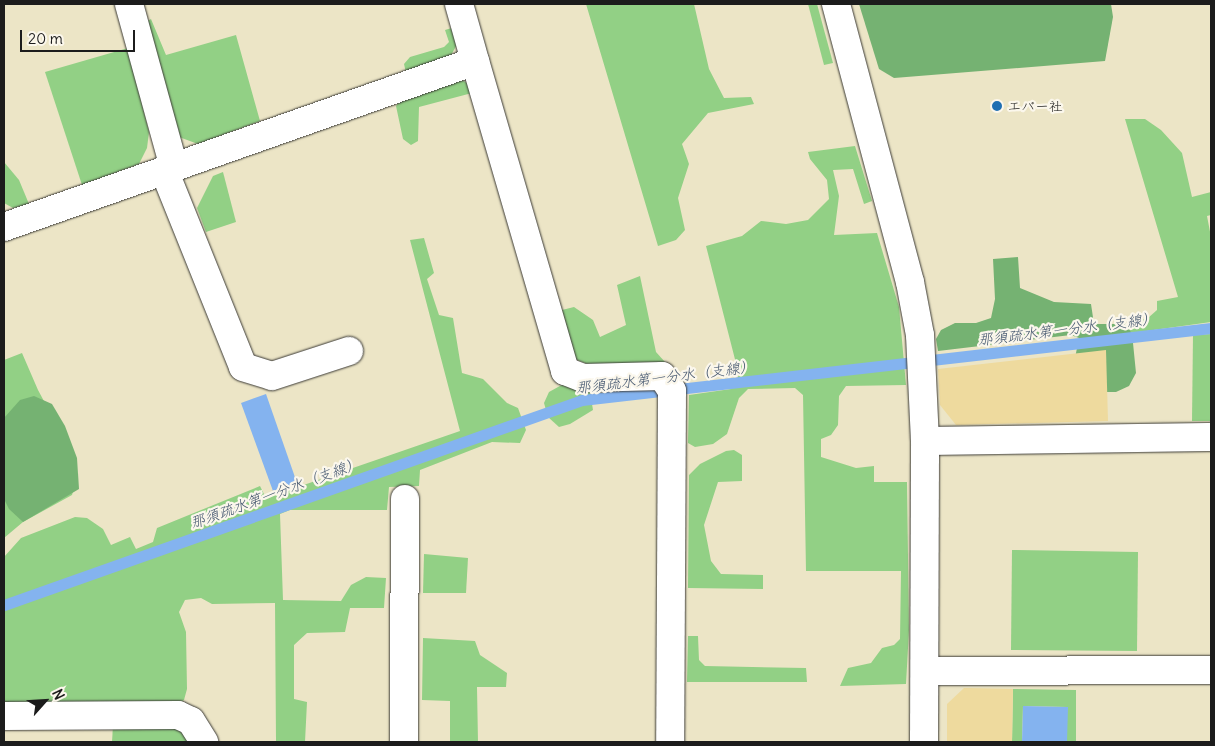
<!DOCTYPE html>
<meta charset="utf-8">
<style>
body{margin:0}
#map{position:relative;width:1215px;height:746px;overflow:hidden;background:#ece5c6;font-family:Delius,"Klee One",sans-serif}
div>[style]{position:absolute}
.green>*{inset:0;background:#92d085}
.forest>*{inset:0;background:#75b272}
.sand>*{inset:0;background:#eeda9e}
.water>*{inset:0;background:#84b3ef}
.stream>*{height:11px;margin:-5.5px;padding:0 5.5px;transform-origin:5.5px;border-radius:5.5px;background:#84b3ef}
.roads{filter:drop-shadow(0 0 1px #3b3a36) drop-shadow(0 0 1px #3b3a36)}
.minor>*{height:28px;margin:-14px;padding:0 14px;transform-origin:14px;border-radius:14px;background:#fff}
.dots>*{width:14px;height:14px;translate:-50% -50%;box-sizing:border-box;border:2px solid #fbf7ec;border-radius:50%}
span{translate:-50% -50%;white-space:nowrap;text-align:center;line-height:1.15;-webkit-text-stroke:4.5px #fbf7ec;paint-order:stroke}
.poi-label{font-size:14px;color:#1c1c1c}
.left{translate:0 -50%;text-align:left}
.water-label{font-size:15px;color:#465870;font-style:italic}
.frame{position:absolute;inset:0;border:5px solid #1c1c1c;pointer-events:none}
.north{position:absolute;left:20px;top:676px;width:50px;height:50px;-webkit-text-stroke:4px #fbf7ec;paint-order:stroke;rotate:64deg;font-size:14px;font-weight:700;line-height:20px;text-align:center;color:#1c1c1c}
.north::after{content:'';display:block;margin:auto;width:18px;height:22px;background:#1c1c1c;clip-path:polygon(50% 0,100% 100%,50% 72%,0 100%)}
.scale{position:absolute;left:20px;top:30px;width:115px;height:22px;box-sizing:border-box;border:2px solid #1c1c1c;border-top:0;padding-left:6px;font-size:15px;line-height:18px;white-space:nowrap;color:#1c1c1c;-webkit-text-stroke:4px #fbf7ec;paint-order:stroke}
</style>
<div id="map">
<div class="green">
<div style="clip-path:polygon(586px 4px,694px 4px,709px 69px,724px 98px,751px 97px,754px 104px,708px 113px,682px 144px,689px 164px,678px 198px,685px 230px,676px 240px,658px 246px)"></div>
<div style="clip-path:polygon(808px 4px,817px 4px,833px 63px,824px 65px)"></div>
<div style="clip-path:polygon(151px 19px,166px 55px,236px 35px,260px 121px,198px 144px,179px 137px,146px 22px)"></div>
<div style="clip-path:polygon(455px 27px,459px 41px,450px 57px,406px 73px,404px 64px,410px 57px,444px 47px,449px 42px,445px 30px)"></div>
<div style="clip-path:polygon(128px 48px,149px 132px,147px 148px,139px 164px,82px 185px,45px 72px)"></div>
<div style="clip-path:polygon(458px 78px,469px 84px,472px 93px,419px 107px,418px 141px,411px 145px,403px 139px,396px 106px,404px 96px)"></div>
<div style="clip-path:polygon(1125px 119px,1145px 119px,1161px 130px,1182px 153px,1192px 197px,1211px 192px,1211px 215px,1207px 216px,1211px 237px,1211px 322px,1132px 333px,1125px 324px,1148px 318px,1157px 310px,1157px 301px,1178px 297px)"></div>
<div style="clip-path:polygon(855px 146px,872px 201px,864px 204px,853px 169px,833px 170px,839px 196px,834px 235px,877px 233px,899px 307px,906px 385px,846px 386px,839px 396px,838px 425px,831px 435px,821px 439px,821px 457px,856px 468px,874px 466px,874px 482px,907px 482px,909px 630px,906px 684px,840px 686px,848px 668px,871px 663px,882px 648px,894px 645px,900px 639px,901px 571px,806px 571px,803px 395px,795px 388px,748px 389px,739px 398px,727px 434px,713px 444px,695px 447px,688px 443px,689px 395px,731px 389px,739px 375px,706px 246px,742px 236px,761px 221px,786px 224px,808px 220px,829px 199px,827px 180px,810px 159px,808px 152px)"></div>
<div style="clip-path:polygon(4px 162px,19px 180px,29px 204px,13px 208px,4px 203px)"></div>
<div style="clip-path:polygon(223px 172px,236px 222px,206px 232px,197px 208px,213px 176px)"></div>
<div style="clip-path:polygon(424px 238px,434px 273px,427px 279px,439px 315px,453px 318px,462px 373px,483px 379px,507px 403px,518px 408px,526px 430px,520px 443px,492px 442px,420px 470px,419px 486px,389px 487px,387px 510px,290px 510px,280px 514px,283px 600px,341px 601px,351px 585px,366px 577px,386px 578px,384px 608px,350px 608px,345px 632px,307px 633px,294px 645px,294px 699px,307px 702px,305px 742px,276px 742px,275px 603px,212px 604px,201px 598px,185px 600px,179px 612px,186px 632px,187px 689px,184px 700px,172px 707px,4px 707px,4px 557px,21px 538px,75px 517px,87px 518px,103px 529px,111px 545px,130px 537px,136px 549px,153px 542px,157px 528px,260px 486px,266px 498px,460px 431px,410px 240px)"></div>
<div style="clip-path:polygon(640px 276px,656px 352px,665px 362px,590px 365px,575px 359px,562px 310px,574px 307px,593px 320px,600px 337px,626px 325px,617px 285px)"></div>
<div style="clip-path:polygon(1211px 334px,1211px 421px,1192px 421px,1193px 335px)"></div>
<div style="clip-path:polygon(22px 353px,38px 390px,59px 429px,75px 485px,72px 495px,23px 522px,4px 538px,4px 360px)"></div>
<div style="clip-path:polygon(569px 381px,590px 392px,593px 410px,570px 424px,559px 427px,548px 417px,544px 403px,549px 392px)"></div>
<div style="clip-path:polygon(734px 450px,742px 455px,742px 481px,718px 482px,704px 525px,711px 561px,721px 574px,763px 575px,763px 589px,688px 588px,689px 475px,700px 464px,726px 451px)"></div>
<div style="clip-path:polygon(1012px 550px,1138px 552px,1137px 651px,1011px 650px)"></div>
<div style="clip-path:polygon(424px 554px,468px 558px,466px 593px,423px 593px)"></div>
<div style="clip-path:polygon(688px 636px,698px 636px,699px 660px,705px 666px,806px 668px,807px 682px,687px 682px)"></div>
<div style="clip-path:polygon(423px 638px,475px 641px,480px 655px,507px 673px,506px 687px,477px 687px,478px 742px,450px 742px,450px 701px,422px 700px)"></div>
<div style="clip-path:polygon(1013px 689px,1076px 690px,1076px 742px,1067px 742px,1067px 707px,1023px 706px,1022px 742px,1012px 742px)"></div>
<div style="clip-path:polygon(175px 723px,195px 742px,112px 742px,113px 725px)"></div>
</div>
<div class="forest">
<div style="clip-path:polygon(859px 4px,1111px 4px,1113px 17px,1105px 61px,894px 78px,879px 69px)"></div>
<div style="clip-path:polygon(1018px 257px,1020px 288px,1054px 302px,1091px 304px,1094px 324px,1125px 324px,1132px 333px,1136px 373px,1129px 386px,1116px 392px,1100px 392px,1075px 358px,1079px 338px,1071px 335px,938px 351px,936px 339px,941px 330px,955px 323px,976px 323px,991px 318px,995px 299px,993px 259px)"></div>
<div style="clip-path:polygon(34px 396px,52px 404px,65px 426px,77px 458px,79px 489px,23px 522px,9px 509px,4px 499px,4px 418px,20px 400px)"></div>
</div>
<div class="sand">
<div style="clip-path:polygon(1106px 350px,1108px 421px,956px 425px,940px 405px,938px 369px)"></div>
<div style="clip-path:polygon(964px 688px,1013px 689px,1012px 742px,947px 742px,947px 704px)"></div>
</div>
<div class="water">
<div style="clip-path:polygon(266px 394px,297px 483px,273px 491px,241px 403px)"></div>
<div style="clip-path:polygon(1023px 706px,1068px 707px,1067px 742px,1022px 742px)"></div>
</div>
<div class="stream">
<div style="left:4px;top:605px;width:613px;rotate:-19.53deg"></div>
<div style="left:582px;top:400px;width:633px;rotate:-6.53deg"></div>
</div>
<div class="roads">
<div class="minor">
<div style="left:129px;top:4px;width:169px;rotate:74.6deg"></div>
<div style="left:459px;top:4px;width:59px;rotate:74.3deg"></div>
<div style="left:836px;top:4px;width:288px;rotate:75.1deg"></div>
<div style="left:910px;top:282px;width:54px;rotate:79.3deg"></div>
<div style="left:920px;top:335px;width:106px;rotate:87.3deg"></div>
<div style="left:164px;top:170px;width:212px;rotate:68.1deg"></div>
<div style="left:243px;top:367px;width:30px;rotate:17deg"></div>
<div style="left:272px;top:376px;width:81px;rotate:-18deg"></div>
<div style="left:4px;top:227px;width:499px;rotate:-19.4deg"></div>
<div style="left:475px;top:61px;width:323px;rotate:73.8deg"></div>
<div style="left:565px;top:371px;width:19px;rotate:21deg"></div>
<div style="left:583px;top:378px;width:79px;rotate:-1.5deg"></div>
<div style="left:662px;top:376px;width:18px;rotate:56deg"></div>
<div style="left:672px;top:391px;width:351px;rotate:90.3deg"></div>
<div style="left:925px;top:671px;width:286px;rotate:-0.2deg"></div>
<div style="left:4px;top:716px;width:174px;rotate:-0.3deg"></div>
<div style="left:178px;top:715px;width:14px;rotate:25deg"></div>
<div style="left:191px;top:721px;width:25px;rotate:58deg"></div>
<div style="left:404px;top:742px;width:243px;rotate:-89.8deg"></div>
<div style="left:924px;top:742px;width:301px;rotate:-89.8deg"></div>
<div style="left:925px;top:441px;width:286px;rotate:-0.8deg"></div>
</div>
</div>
<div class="dots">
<div style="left:997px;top:106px;background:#1f6fb2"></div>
</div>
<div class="poi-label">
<span class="left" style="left:1007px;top:106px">エバー社</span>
</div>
<div class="water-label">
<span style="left:1067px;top:329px;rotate:-7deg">那須疏水第一分水（支線）</span>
<span style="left:665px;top:377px;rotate:-7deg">那須疏水第一分水（支線）</span>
<span style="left:275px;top:493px;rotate:-20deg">那須疏水第一分水（支線）</span>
</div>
<div class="frame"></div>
<div class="north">N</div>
<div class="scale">20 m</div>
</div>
